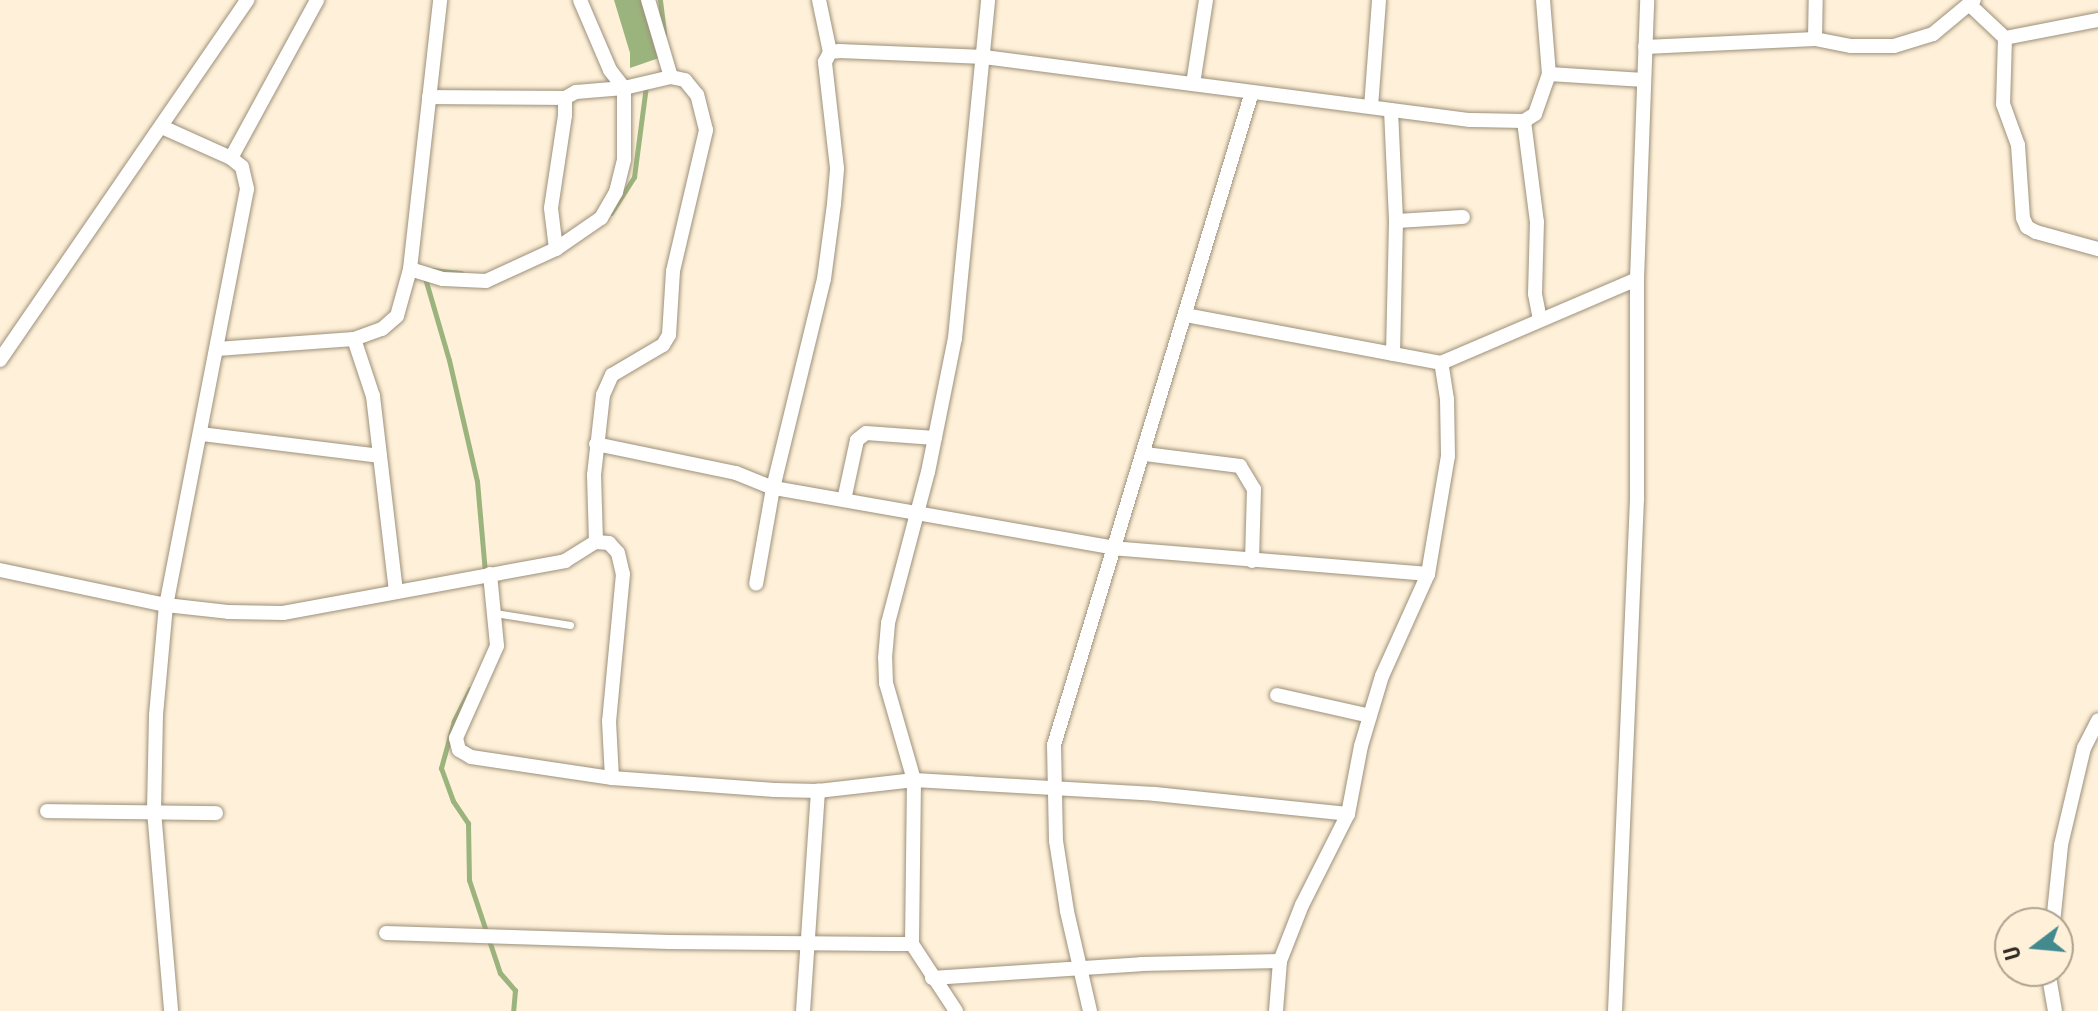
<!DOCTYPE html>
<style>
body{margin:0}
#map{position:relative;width:2098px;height:1011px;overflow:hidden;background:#fff1d9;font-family:"Roboto Condensed",sans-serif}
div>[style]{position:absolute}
.water>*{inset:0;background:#9bb47e}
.stream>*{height:5px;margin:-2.5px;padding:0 2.5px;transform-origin:2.5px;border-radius:2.5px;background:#9bb47e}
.roads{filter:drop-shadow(0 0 2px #9d907a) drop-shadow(0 0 2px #9d907a)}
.lane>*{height:7px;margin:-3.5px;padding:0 3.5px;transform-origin:3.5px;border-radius:3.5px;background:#fff}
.street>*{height:14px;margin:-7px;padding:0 7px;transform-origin:7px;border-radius:7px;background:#fff}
span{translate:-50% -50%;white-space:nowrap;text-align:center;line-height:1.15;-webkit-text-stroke:8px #fff1d9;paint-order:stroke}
.north{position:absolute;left:1994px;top:907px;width:80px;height:80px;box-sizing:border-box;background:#fff1d9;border:2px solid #ada391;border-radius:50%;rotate:254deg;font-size:22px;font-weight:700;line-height:32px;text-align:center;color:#332d24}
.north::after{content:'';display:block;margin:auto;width:28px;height:36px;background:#438a8f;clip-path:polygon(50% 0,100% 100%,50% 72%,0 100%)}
</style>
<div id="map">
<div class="water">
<div style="clip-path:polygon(614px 0,652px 0,659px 58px,630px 68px,630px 53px)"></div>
</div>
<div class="stream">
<div style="left:660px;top:0;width:34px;rotate:83deg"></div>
<div style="left:611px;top:213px;width:43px;rotate:-57.4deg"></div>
<div style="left:634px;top:177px;width:92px;rotate:-82.5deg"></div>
<div style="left:432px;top:270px;width:29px;rotate:6deg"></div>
<div style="left:425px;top:278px;width:85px;rotate:73.7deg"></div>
<div style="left:449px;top:360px;width:124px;rotate:77deg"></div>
<div style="left:477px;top:481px;width:92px;rotate:85deg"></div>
<div style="left:470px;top:689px;width:36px;rotate:117deg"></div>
<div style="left:454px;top:721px;width:49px;rotate:105.5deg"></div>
<div style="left:441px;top:768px;width:35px;rotate:70deg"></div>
<div style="left:453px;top:801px;width:27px;rotate:56deg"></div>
<div style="left:468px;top:823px;width:57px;rotate:89deg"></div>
<div style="left:469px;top:880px;width:98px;rotate:71.6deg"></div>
<div style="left:500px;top:973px;width:23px;rotate:49deg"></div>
<div style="left:515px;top:990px;width:21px;rotate:95deg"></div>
</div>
<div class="roads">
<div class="lane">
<div style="left:495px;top:613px;width:76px;rotate:9.1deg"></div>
</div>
<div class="street">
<div style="left:819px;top:0;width:53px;rotate:78.1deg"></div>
<div style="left:1543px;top:0;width:74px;rotate:85.4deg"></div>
<div style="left:1970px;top:5px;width:48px;rotate:43.3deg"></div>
<div style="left:2005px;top:38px;width:95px;rotate:-11deg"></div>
<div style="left:2005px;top:38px;width:66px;rotate:91.7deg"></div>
<div style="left:2003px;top:104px;width:44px;rotate:69.9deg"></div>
<div style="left:2018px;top:145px;width:73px;rotate:86.1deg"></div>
<div style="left:2023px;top:218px;width:10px;rotate:66deg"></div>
<div style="left:2027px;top:227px;width:10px;rotate:29deg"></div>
<div style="left:2036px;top:232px;width:64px;rotate:15.3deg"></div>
<div style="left:1815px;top:39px;width:39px;rotate:-89deg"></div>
<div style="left:1645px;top:47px;width:170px;rotate:-2.7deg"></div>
<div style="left:1815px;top:39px;width:37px;rotate:11deg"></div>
<div style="left:1851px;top:46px;width:43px"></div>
<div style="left:1894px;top:46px;width:41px;rotate:-17.1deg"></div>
<div style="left:1933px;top:34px;width:53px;rotate:-39.7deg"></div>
<div style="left:1193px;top:84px;width:85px;rotate:-81.2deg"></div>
<div style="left:429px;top:97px;width:136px;rotate:0.4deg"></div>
<div style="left:1371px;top:107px;width:107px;rotate:-85.7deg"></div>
<div style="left:1391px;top:110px;width:111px;rotate:87.4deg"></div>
<div style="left:1396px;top:221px;width:67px;rotate:-3.4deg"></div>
<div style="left:1524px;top:121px;width:102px;rotate:82.7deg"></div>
<div style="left:1537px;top:222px;width:72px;rotate:91.6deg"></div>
<div style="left:1535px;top:294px;width:26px;rotate:79deg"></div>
<div style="left:162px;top:127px;width:76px;rotate:24.2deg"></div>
<div style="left:231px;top:158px;width:14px;rotate:39deg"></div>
<div style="left:242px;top:167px;width:23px;rotate:77deg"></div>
<div style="left:247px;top:189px;width:424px;rotate:101deg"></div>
<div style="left:166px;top:605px;width:110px;rotate:95.2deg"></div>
<div style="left:156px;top:715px;width:96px;rotate:91.2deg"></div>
<div style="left:154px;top:811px;width:201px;rotate:85.1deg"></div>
<div style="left:231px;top:158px;width:180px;rotate:-61.4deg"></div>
<div style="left:556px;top:249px;width:41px;rotate:-97deg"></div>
<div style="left:551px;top:208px;width:94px;rotate:-81.4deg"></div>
<div style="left:565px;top:115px;width:17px;rotate:-90deg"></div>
<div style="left:565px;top:98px;width:13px;rotate:-29deg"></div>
<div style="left:576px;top:92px;width:48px;rotate:-4.8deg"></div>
<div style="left:624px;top:88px;width:23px;rotate:-128deg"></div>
<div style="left:610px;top:70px;width:76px;rotate:-113.2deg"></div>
<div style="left:410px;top:269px;width:34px;rotate:17deg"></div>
<div style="left:443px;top:279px;width:43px;rotate:2.7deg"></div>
<div style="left:486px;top:281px;width:77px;rotate:-24.6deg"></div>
<div style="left:556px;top:249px;width:55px;rotate:-34.6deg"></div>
<div style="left:601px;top:218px;width:30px;rotate:-60deg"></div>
<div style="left:616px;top:192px;width:34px;rotate:-76deg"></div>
<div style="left:624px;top:159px;width:71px;rotate:-90deg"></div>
<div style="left:624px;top:88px;width:48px;rotate:-13.2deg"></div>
<div style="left:1185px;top:315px;width:260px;rotate:10.6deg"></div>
<div style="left:354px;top:339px;width:60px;rotate:71.6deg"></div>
<div style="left:373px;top:396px;width:196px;rotate:83.3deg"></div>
<div style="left:217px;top:349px;width:137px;rotate:-4.2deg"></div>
<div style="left:354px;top:339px;width:30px;rotate:-20deg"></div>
<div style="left:382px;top:329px;width:20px;rotate:-41deg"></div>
<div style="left:397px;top:316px;width:49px;rotate:-74.5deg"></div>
<div style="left:410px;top:269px;width:271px;rotate:-83.6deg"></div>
<div style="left:1393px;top:354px;width:133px;rotate:-88.7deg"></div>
<div style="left:0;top:360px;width:437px;rotate:-55.5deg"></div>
<div style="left:201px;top:434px;width:180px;rotate:7deg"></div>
<div style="left:596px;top:444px;width:143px;rotate:11.7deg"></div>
<div style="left:736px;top:473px;width:40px;rotate:22deg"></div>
<div style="left:773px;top:488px;width:97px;rotate:100deg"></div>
<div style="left:1145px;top:454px;width:96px;rotate:7.2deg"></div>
<div style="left:1240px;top:466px;width:27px;rotate:59deg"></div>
<div style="left:1254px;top:489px;width:72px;rotate:91.6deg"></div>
<div style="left:844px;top:500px;width:61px;rotate:-77.8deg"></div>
<div style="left:857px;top:440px;width:11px;rotate:-38deg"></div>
<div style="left:866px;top:433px;width:69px;rotate:4.1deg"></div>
<div style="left:596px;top:542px;width:13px;rotate:4deg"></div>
<div style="left:609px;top:543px;width:13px;rotate:48deg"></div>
<div style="left:618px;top:553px;width:22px;rotate:77deg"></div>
<div style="left:623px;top:574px;width:148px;rotate:95.4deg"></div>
<div style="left:609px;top:721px;width:57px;rotate:87deg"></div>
<div style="left:0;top:570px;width:170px;rotate:11.9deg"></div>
<div style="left:166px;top:605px;width:62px;rotate:6.4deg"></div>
<div style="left:228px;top:612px;width:55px;rotate:1deg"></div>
<div style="left:283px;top:613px;width:287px;rotate:-10.4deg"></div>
<div style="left:565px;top:561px;width:36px;rotate:-32deg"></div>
<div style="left:596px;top:542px;width:67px;rotate:-91.7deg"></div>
<div style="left:594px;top:475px;width:81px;rotate:-83.6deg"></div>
<div style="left:603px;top:395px;width:22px;rotate:-66deg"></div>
<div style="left:612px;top:375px;width:59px;rotate:-30.5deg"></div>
<div style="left:663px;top:345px;width:12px;rotate:-59deg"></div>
<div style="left:669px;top:335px;width:64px;rotate:-86.4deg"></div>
<div style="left:673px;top:271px;width:145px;rotate:-76.8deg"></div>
<div style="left:706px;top:130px;width:36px;rotate:-104deg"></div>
<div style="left:697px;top:95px;width:19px;rotate:-129deg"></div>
<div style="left:685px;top:80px;width:14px;rotate:-168deg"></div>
<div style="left:671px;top:77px;width:80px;rotate:-106.6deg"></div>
<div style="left:490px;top:574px;width:72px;rotate:84.4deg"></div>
<div style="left:497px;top:646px;width:101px;rotate:114deg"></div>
<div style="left:456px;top:738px;width:12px;rotate:76deg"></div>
<div style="left:459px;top:750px;width:14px;rotate:30deg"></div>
<div style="left:471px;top:757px;width:143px;rotate:8.5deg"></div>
<div style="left:612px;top:778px;width:163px;rotate:4.2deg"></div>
<div style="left:775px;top:790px;width:43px;rotate:1.3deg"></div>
<div style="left:818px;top:791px;width:97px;rotate:-6.5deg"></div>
<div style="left:914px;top:780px;width:241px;rotate:3.3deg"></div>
<div style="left:1155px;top:794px;width:194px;rotate:5.9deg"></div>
<div style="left:1428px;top:574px;width:314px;rotate:-175.3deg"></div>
<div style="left:1115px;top:548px;width:347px;rotate:-170deg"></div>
<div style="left:773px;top:488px;width:215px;rotate:-76.3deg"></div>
<div style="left:824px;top:279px;width:76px;rotate:-82.4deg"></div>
<div style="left:834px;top:204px;width:36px;rotate:-85deg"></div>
<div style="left:837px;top:168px;width:107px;rotate:-96.5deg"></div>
<div style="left:825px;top:62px;width:11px;rotate:-63deg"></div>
<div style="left:830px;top:52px;width:10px;rotate:-6deg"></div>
<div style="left:840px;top:51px;width:144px;rotate:2.4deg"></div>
<div style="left:984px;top:57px;width:490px;rotate:7.4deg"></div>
<div style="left:1470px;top:120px;width:54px;rotate:1.1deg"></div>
<div style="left:1524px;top:121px;width:13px;rotate:-32deg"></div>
<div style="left:1535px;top:114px;width:42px;rotate:-70.7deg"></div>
<div style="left:1549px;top:74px;width:95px;rotate:3.6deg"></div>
<div style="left:1277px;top:695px;width:95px;rotate:12.7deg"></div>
<div style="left:47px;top:811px;width:169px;rotate:0.7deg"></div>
<div style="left:2053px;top:923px;width:78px;rotate:-84.1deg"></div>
<div style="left:2061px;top:845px;width:100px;rotate:-76.7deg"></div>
<div style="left:2084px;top:748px;width:31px;rotate:-63deg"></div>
<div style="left:386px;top:933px;width:283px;rotate:1.8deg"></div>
<div style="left:669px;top:942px;width:243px;rotate:0.5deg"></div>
<div style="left:2048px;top:971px;width:41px;rotate:80.1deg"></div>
<div style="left:932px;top:978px;width:209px;rotate:-3.8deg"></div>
<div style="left:1141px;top:964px;width:139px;rotate:-1.2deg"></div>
<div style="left:803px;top:1011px;width:221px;rotate:-86.1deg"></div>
<div style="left:956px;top:1011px;width:80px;rotate:-123.3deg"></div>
<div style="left:912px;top:944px;width:164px;rotate:-89.3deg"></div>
<div style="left:914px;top:780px;width:101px;rotate:-106.1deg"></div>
<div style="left:886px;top:683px;width:25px;rotate:-92deg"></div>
<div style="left:885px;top:658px;width:35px;rotate:-85deg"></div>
<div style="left:888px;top:623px;width:156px;rotate:-75.2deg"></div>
<div style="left:928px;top:472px;width:137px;rotate:-78.6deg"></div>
<div style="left:955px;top:338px;width:340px;rotate:-84.4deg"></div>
<div style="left:1090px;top:1011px;width:103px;rotate:-103deg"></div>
<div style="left:1067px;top:911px;width:71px;rotate:-98.9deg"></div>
<div style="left:1056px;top:841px;width:96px;rotate:-91.2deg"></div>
<div style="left:1054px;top:745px;width:682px;rotate:-73.13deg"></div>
<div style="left:1276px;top:1011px;width:50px;rotate:-85.4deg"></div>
<div style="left:1280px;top:961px;width:60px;rotate:-68.6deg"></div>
<div style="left:1302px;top:905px;width:102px;rotate:-63.2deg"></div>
<div style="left:1348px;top:814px;width:69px;rotate:-79.2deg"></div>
<div style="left:1361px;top:746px;width:73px;rotate:-73.3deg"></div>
<div style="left:1382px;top:676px;width:112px;rotate:-65.7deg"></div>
<div style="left:1428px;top:574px;width:120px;rotate:-80.4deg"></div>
<div style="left:1448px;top:456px;width:57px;rotate:-91deg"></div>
<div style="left:1447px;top:399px;width:36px;rotate:-99deg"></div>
<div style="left:1441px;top:363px;width:213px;rotate:-23.2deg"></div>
<div style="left:1615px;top:1011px;width:512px;rotate:-87.54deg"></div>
<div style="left:1637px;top:499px;width:220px;rotate:-90deg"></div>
<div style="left:1637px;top:279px;width:279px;rotate:-87.9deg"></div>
</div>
</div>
<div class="north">U</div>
</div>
